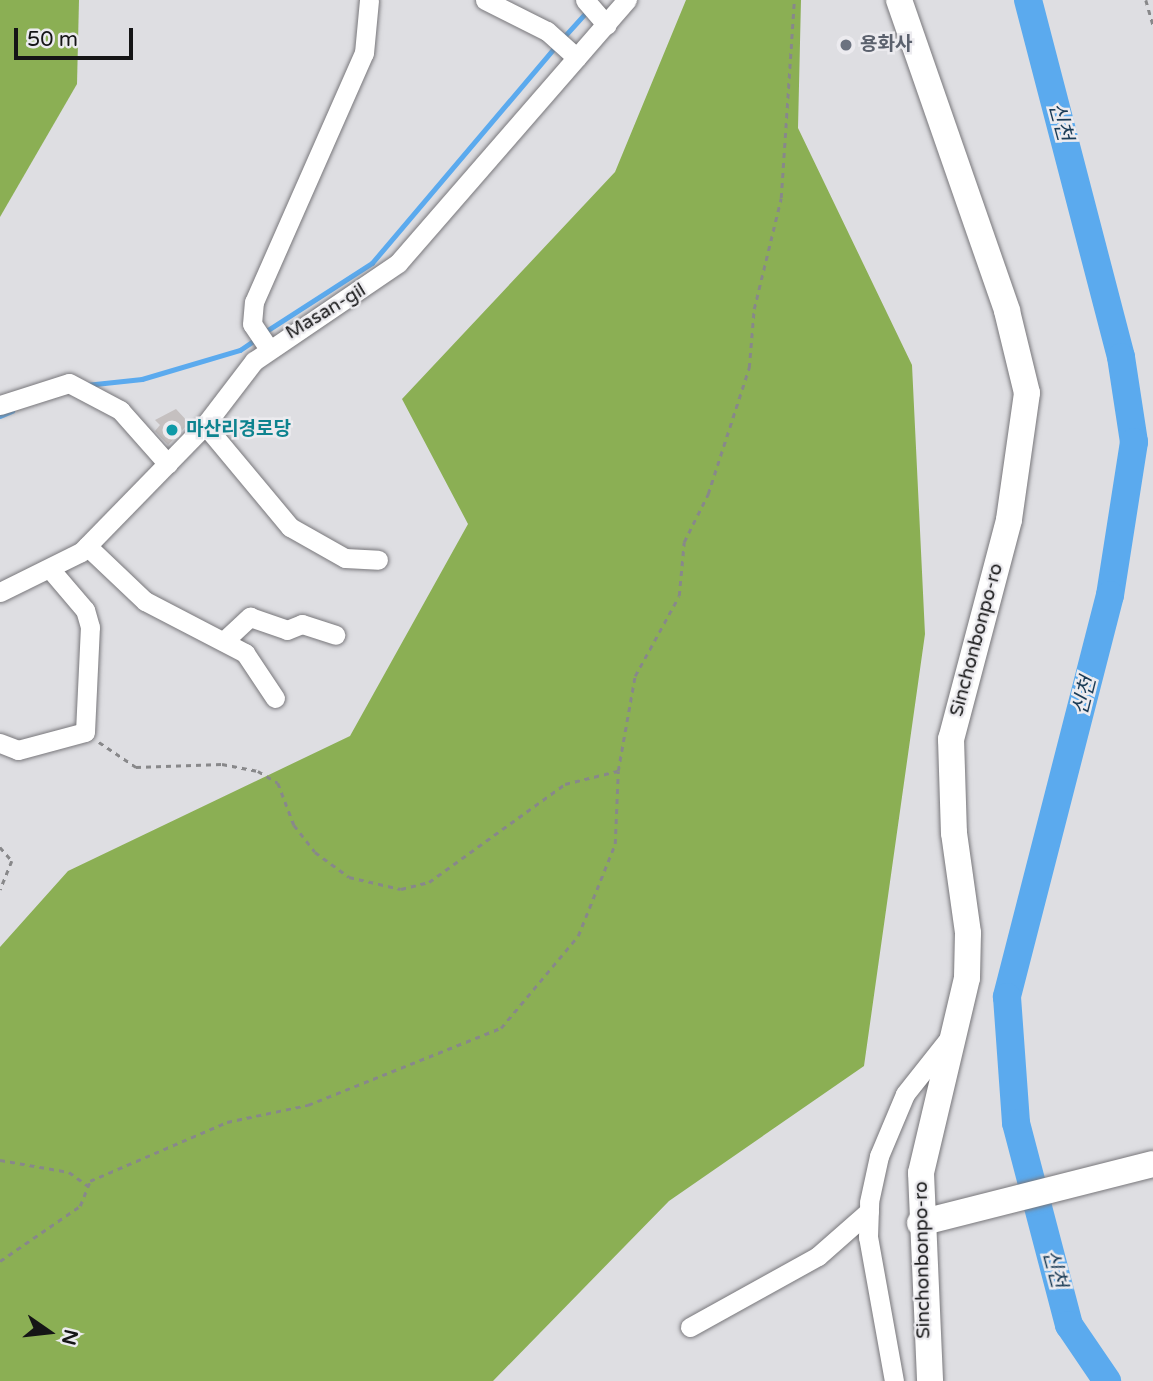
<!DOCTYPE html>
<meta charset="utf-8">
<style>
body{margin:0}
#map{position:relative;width:1153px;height:1381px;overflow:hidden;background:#dedee2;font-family:"Varela Round","Noto Sans KR",sans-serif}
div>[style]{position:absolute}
.forest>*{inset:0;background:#8baf54}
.stream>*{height:4.5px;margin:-2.25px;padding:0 2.25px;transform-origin:2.25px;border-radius:2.25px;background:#5baaee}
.river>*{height:28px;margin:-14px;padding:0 14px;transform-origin:14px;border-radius:14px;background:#5baaee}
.building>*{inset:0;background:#c5c0c0}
.path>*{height:2.5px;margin-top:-1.25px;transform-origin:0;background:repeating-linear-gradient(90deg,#88888a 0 5px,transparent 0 10px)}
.roads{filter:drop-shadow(0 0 2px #78777b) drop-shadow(0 0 2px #78777b)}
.street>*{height:19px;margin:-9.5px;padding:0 9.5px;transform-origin:9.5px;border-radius:9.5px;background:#fff}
.secondary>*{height:26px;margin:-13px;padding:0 13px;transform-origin:13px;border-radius:13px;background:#fff}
.dots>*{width:19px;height:19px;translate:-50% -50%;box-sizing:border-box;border:4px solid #ecebef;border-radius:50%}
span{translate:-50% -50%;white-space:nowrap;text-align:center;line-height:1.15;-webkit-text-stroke:5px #ecebef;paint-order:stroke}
.worship-label{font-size:19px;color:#5b616d;font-weight:700}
.left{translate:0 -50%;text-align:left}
.street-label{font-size:19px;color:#151516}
.culture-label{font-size:19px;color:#0d838f;font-weight:700}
.water-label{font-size:21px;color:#1b3c57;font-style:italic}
.north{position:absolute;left:14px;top:1297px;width:70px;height:70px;-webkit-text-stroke:5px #ecebef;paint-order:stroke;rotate:104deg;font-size:19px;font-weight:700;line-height:28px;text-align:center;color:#151516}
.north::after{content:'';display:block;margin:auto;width:24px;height:32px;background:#151516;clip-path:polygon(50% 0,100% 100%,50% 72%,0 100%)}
.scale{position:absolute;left:14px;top:28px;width:119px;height:32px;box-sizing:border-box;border:4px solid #151516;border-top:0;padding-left:9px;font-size:21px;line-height:24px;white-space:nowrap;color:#151516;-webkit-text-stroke:5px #ecebef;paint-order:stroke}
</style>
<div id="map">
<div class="forest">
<div style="clip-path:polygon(0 0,79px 0,77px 84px,0 217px)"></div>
<div style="clip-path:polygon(686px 0,801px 0,798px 128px,912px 365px,925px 634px,864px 1066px,669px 1201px,493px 1381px,0 1381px,0 947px,68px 871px,350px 736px,468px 524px,402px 399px,615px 172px)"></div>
</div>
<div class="stream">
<div style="left:563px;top:38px;width:38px;rotate:-48deg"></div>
<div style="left:265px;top:332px;width:127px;rotate:-32.8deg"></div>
<div style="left:372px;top:263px;width:283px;rotate:-49.7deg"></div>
<div style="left:86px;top:385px;width:56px;rotate:-6.1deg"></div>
<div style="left:142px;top:379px;width:102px;rotate:-16.5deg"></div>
<div style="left:240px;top:350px;width:18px;rotate:-34deg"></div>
<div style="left:0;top:416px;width:13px;rotate:-23deg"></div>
</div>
<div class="river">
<div style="left:1028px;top:0;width:369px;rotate:75.4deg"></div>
<div style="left:1121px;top:357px;width:86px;rotate:81.3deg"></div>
<div style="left:1134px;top:442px;width:155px;rotate:98.9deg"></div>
<div style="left:1110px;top:595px;width:415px;rotate:104.4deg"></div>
<div style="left:1007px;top:997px;width:126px;rotate:85.9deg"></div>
<div style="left:1016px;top:1123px;width:209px;rotate:75.3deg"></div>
<div style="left:1069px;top:1325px;width:68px;rotate:55.8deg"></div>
</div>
<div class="building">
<div style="clip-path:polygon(176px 409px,189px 423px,168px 445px,155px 431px,160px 425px,155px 420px)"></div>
</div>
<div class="path">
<div style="left:1146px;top:0;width:26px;rotate:74deg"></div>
<div style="left:99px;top:742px;width:45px;rotate:34deg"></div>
<div style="left:136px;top:767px;width:86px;rotate:-2deg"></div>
<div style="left:222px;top:764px;width:37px;rotate:11deg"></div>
<div style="left:258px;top:771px;width:23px;rotate:31deg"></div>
<div style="left:278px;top:783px;width:45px;rotate:69.1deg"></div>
<div style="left:294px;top:825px;width:34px;rotate:52deg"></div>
<div style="left:315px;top:852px;width:42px;rotate:36.3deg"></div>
<div style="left:349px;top:877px;width:53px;rotate:13deg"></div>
<div style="left:401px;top:889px;width:29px;rotate:-14deg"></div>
<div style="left:429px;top:882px;width:168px;rotate:-35.8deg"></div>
<div style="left:565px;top:784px;width:54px;rotate:-14deg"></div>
<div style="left:0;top:847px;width:18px;rotate:49deg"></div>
<div style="left:12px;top:861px;width:31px;rotate:112deg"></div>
<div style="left:0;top:1160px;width:70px;rotate:9.9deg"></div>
<div style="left:69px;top:1172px;width:24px;rotate:36deg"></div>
<div style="left:0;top:1261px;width:97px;rotate:-34.5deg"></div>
<div style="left:80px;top:1206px;width:27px;rotate:-68deg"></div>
<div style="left:90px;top:1181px;width:149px;rotate:-23.3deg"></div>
<div style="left:227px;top:1122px;width:83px;rotate:-11.9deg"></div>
<div style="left:308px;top:1105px;width:208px;rotate:-21.8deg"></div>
<div style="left:501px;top:1028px;width:120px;rotate:-50.1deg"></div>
<div style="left:578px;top:936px;width:99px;rotate:-68.1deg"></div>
<div style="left:615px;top:844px;width:73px;rotate:-87.6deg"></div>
<div style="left:618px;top:771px;width:97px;rotate:-79.9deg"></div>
<div style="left:635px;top:676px;width:91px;rotate:-61.2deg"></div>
<div style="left:679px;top:596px;width:54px;rotate:-84.7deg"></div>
<div style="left:684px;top:542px;width:54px;rotate:-63.4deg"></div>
<div style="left:708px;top:494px;width:133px;rotate:-72deg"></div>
<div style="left:749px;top:368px;width:59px;rotate:-85.2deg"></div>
<div style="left:754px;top:309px;width:114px;rotate:-76.3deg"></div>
<div style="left:781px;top:198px;width:198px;rotate:-86.2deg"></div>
</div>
<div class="roads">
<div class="street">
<div style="left:485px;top:0;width:69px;rotate:26.6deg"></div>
<div style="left:547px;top:31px;width:40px;rotate:42deg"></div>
<div style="left:585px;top:0;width:33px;rotate:49deg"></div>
<div style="left:269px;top:349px;width:30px;rotate:-124deg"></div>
<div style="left:252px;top:324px;width:22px;rotate:-85deg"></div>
<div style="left:254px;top:302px;width:272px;rotate:-66.2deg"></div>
<div style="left:364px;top:53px;width:53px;rotate:-84.6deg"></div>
<div style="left:0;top:405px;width:72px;rotate:-17.7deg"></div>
<div style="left:69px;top:383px;width:58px;rotate:27.9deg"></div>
<div style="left:120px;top:410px;width:72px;rotate:48.4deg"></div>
<div style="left:205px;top:425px;width:133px;rotate:50.2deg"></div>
<div style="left:290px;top:527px;width:63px;rotate:29.4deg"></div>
<div style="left:345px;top:558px;width:33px;rotate:3deg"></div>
<div style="left:87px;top:546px;width:80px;rotate:43.5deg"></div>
<div style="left:145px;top:601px;width:113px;rotate:27.5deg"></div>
<div style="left:245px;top:653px;width:54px;rotate:56.3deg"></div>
<div style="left:0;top:592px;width:90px;rotate:-26.3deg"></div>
<div style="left:81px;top:552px;width:177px;rotate:-45.7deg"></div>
<div style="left:205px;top:425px;width:81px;rotate:-52.6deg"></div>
<div style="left:254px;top:361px;width:174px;rotate:-34.2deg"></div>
<div style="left:398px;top:263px;width:349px;rotate:-49deg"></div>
<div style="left:226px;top:639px;width:33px;rotate:-43deg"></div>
<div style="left:250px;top:617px;width:39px;rotate:19deg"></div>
<div style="left:287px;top:630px;width:16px;rotate:-22deg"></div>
<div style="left:302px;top:624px;width:35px;rotate:18deg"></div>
<div style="left:0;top:743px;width:19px;rotate:21deg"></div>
<div style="left:18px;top:750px;width:69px;rotate:-15deg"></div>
<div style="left:85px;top:732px;width:105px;rotate:-87.3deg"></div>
<div style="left:90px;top:627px;width:18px;rotate:-106deg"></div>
<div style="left:85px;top:610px;width:54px;rotate:-130.5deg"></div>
<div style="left:690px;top:1327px;width:146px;rotate:-29deg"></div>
<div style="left:818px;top:1256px;width:68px;rotate:-41.4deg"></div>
<div style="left:894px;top:1381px;width:146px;rotate:-100.2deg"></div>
<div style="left:868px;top:1237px;width:35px;rotate:-88deg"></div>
<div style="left:869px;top:1202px;width:47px;rotate:-77.7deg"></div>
<div style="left:879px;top:1156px;width:67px;rotate:-67.2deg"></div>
<div style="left:905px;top:1094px;width:74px;rotate:-51.6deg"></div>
</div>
<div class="secondary">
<div style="left:899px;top:0;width:329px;rotate:70.8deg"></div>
<div style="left:1007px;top:311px;width:84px;rotate:76.3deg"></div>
<div style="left:1027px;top:393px;width:128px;rotate:98.1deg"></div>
<div style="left:1009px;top:520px;width:227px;rotate:104.8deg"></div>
<div style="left:951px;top:739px;width:94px;rotate:88.2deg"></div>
<div style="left:954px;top:833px;width:101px;rotate:82deg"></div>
<div style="left:968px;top:933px;width:45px;rotate:91.3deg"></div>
<div style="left:967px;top:978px;width:200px;rotate:103.3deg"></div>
<div style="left:921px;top:1173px;width:208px;rotate:87.5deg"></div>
<div style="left:920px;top:1223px;width:240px;rotate:-14.2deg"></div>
</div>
</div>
<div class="dots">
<div style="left:846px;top:45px;background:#6b7280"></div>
<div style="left:172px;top:430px;background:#0f9aa8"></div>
</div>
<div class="worship-label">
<span class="left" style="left:860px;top:45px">용화사</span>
</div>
<div class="street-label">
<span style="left:326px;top:312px;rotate:-31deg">Masan-gil</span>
<span style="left:977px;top:640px;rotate:-75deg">Sinchonbonpo-ro</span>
<span style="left:923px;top:1260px;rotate:-91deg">Sinchonbonpo-ro</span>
</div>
<div class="culture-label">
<span class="left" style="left:186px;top:430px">마산리경로당</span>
</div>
<div class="water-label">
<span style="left:1060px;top:122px;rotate:75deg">신천</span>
<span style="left:1085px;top:696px;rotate:-76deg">신천</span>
<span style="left:1054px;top:1269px;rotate:75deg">신천</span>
</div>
<div class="north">N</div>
<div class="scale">50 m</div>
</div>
